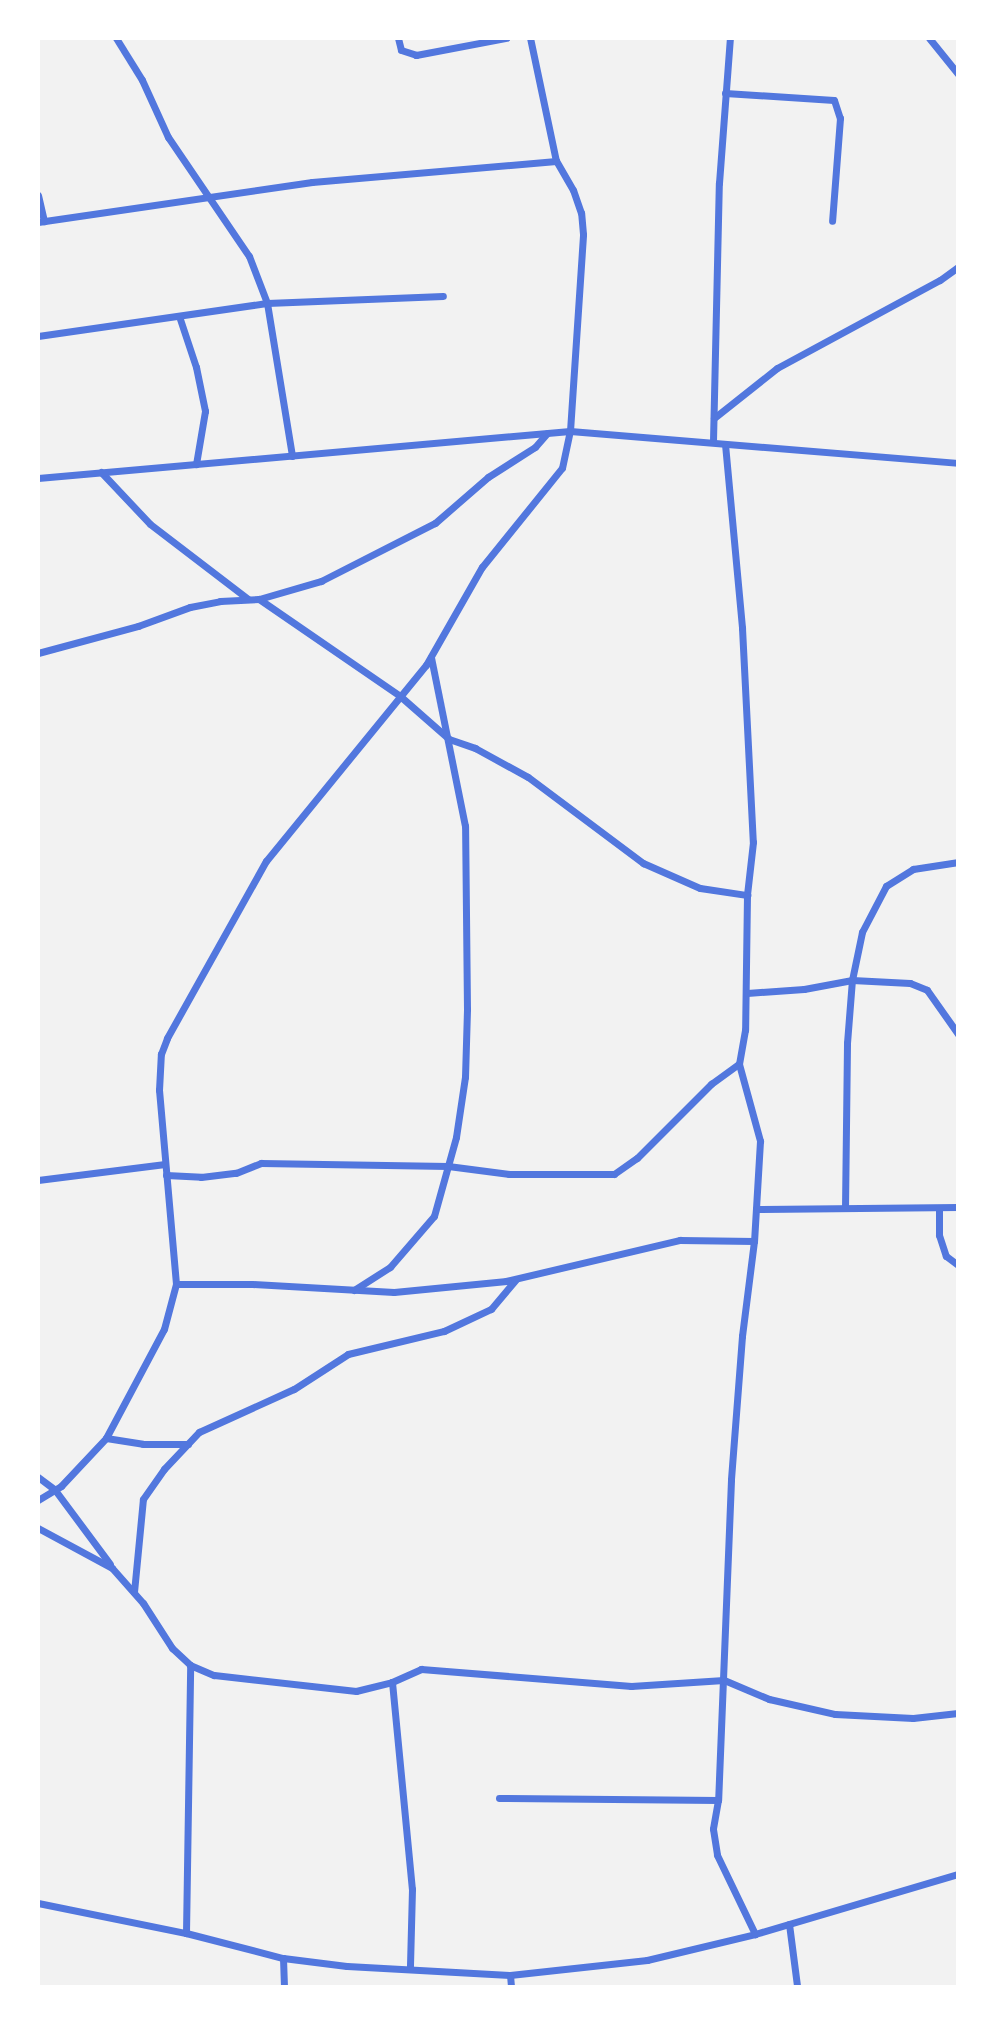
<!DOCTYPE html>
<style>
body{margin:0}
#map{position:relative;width:996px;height:2025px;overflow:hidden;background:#f2f2f2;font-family:"Alegreya Sans",sans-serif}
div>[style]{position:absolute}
.minor>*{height:7px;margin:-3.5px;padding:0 3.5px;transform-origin:3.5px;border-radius:3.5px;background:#5277de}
span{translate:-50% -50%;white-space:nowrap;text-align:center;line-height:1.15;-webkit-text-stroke:5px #fff;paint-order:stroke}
.frame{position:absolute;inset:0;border:40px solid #fff;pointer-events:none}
</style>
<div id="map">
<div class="minor">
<div style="left:116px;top:38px;width:49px;rotate:58.2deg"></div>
<div style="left:142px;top:80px;width:63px;rotate:65.5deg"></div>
<div style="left:168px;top:137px;width:144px;rotate:55.8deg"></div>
<div style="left:249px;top:256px;width:50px;rotate:69deg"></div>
<div style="left:267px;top:303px;width:155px;rotate:80.7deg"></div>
<div style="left:398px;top:38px;width:12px;rotate:76deg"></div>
<div style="left:401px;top:50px;width:16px;rotate:18deg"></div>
<div style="left:416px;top:55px;width:92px;rotate:-10.7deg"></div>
<div style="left:929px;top:38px;width:46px;rotate:51.1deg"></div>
<div style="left:725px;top:93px;width:109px;rotate:3.7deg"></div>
<div style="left:834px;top:100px;width:19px;rotate:72deg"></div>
<div style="left:840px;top:118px;width:103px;rotate:94.4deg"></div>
<div style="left:38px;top:195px;width:27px;rotate:77deg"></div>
<div style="left:38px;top:222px;width:277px;rotate:-8.3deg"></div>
<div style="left:312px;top:182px;width:245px;rotate:-4.9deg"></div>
<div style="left:179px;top:316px;width:54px;rotate:71.6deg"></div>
<div style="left:196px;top:367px;width:45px;rotate:78.4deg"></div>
<div style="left:205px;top:411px;width:54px;rotate:99.6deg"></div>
<div style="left:38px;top:336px;width:231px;rotate:-8.2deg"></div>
<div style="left:267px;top:303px;width:176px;rotate:-2.3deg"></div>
<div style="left:714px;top:418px;width:80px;rotate:-38.4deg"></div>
<div style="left:777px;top:368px;width:185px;rotate:-28.4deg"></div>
<div style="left:940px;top:280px;width:22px;rotate:-36deg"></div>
<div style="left:713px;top:441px;width:258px;rotate:-88.7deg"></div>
<div style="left:719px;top:183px;width:145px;rotate:-85.7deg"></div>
<div style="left:725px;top:444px;width:185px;rotate:84.7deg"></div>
<div style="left:742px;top:628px;width:214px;rotate:87.1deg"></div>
<div style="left:753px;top:842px;width:53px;rotate:96.5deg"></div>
<div style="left:747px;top:895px;width:135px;rotate:90.8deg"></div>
<div style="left:745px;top:1030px;width:35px;rotate:100deg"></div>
<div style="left:739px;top:1064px;width:80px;rotate:74.7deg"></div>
<div style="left:760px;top:1141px;width:100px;rotate:93.4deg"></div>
<div style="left:754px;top:1241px;width:96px;rotate:97.2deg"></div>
<div style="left:742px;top:1336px;width:144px;rotate:94.4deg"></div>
<div style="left:731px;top:1480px;width:320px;rotate:92.3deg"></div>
<div style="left:718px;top:1800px;width:29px;rotate:100deg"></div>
<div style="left:713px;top:1829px;width:26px;rotate:81deg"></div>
<div style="left:717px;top:1855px;width:88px;rotate:64.3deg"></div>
<div style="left:101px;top:472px;width:71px;rotate:46.7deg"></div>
<div style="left:150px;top:524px;width:123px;rotate:37.4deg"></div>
<div style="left:38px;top:478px;width:534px;rotate:-5.05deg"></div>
<div style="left:570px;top:431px;width:389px;rotate:4.7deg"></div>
<div style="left:259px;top:599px;width:171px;rotate:34.5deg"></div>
<div style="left:400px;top:696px;width:65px;rotate:41.3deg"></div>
<div style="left:449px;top:739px;width:28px;rotate:19deg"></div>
<div style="left:475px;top:748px;width:60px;rotate:28.7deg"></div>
<div style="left:528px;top:777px;width:144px;rotate:36.8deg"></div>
<div style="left:643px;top:863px;width:62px;rotate:23.7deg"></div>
<div style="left:700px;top:888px;width:48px;rotate:8.5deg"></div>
<div style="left:38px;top:653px;width:104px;rotate:-15.1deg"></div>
<div style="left:138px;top:626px;width:55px;rotate:-20.1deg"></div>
<div style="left:190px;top:607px;width:31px;rotate:-11deg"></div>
<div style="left:220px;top:601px;width:39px;rotate:-3deg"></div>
<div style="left:259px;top:599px;width:65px;rotate:-16.2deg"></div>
<div style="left:321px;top:581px;width:128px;rotate:-27deg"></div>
<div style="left:435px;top:523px;width:70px;rotate:-41deg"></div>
<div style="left:488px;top:477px;width:56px;rotate:-32.6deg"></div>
<div style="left:535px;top:447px;width:18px;rotate:-49deg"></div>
<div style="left:747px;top:993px;width:57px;rotate:-4deg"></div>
<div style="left:804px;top:989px;width:49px;rotate:-10.6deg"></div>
<div style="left:852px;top:980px;width:58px;rotate:3deg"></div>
<div style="left:910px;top:983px;width:18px;rotate:22deg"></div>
<div style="left:927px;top:990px;width:54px;rotate:54.8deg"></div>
<div style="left:166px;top:1175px;width:35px;rotate:3deg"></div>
<div style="left:201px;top:1177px;width:35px;rotate:-7deg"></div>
<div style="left:236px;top:1173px;width:27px;rotate:-22deg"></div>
<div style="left:261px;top:1163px;width:187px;rotate:0.9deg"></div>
<div style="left:448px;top:1166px;width:62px;rotate:7.5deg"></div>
<div style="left:509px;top:1174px;width:105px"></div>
<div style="left:614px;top:1174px;width:28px;rotate:-35deg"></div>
<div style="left:637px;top:1158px;width:105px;rotate:-45deg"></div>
<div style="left:711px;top:1084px;width:34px;rotate:-36deg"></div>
<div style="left:38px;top:1180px;width:128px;rotate:-7.2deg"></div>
<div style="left:845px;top:1208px;width:165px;rotate:-89.3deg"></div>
<div style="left:847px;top:1043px;width:63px;rotate:-85.5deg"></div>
<div style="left:852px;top:980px;width:49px;rotate:-78.2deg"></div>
<div style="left:862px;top:932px;width:52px;rotate:-62.4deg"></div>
<div style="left:886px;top:886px;width:32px;rotate:-32deg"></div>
<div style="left:913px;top:869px;width:46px;rotate:-8.8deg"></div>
<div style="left:939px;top:1208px;width:27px;rotate:90deg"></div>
<div style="left:939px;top:1235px;width:22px;rotate:72deg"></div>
<div style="left:946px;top:1256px;width:15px;rotate:37deg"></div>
<div style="left:756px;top:1209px;width:202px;rotate:-0.6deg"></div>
<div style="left:176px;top:1284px;width:195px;rotate:-95deg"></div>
<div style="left:159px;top:1090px;width:36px;rotate:-87deg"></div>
<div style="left:161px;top:1054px;width:17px;rotate:-69deg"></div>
<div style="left:167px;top:1038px;width:203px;rotate:-60.8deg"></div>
<div style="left:266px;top:861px;width:253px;rotate:-50.8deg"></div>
<div style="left:426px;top:665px;width:113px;rotate:-60.3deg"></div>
<div style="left:482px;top:567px;width:127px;rotate:-51.1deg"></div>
<div style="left:562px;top:468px;width:38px;rotate:-78deg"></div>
<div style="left:570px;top:431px;width:197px;rotate:-86.2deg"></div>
<div style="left:583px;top:234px;width:21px;rotate:-95deg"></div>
<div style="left:581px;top:213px;width:24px;rotate:-109deg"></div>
<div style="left:573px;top:190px;width:34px;rotate:-120deg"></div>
<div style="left:556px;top:161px;width:126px;rotate:-101.9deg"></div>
<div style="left:354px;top:1290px;width:43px;rotate:-32.6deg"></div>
<div style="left:390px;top:1267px;width:67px;rotate:-49.2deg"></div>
<div style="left:434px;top:1216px;width:82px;rotate:-74.4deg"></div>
<div style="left:456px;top:1137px;width:61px;rotate:-81.5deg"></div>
<div style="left:465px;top:1077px;width:68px;rotate:-88.3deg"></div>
<div style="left:467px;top:1009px;width:183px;rotate:-90.6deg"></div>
<div style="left:465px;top:826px;width:172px;rotate:-101.4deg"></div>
<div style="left:106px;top:1438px;width:37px;rotate:9deg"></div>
<div style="left:143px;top:1444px;width:45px"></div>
<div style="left:38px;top:1477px;width:21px;rotate:37deg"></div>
<div style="left:55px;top:1490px;width:92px;rotate:53.4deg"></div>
<div style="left:38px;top:1500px;width:27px;rotate:-31deg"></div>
<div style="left:61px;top:1486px;width:66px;rotate:-46.8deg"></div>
<div style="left:106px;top:1438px;width:123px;rotate:-62deg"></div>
<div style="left:164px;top:1329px;width:47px;rotate:-75.1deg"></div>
<div style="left:176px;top:1284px;width:76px"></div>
<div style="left:252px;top:1284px;width:142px;rotate:3.2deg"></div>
<div style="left:394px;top:1292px;width:113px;rotate:-5.6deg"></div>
<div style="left:506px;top:1281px;width:179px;rotate:-13.3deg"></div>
<div style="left:680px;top:1240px;width:74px;rotate:0.8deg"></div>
<div style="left:38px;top:1528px;width:84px;rotate:28.4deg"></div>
<div style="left:112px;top:1568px;width:47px;rotate:48.5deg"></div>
<div style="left:143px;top:1603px;width:54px;rotate:57.2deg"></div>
<div style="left:172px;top:1648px;width:25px;rotate:43deg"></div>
<div style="left:190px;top:1665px;width:26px;rotate:23deg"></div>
<div style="left:214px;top:1675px;width:143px;rotate:6.4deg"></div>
<div style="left:356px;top:1691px;width:37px;rotate:-14deg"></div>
<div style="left:392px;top:1682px;width:32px;rotate:-24deg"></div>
<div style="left:421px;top:1669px;width:211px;rotate:4.6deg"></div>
<div style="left:631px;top:1686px;width:93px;rotate:-3.7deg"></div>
<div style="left:724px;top:1680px;width:49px;rotate:22.9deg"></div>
<div style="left:769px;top:1699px;width:68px;rotate:12.8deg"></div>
<div style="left:835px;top:1714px;width:78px;rotate:2.9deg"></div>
<div style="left:913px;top:1718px;width:45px;rotate:-6.3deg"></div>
<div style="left:134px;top:1592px;width:93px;rotate:-84.5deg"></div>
<div style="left:143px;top:1499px;width:37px;rotate:-55deg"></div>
<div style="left:164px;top:1469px;width:51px;rotate:-46.6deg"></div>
<div style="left:199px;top:1432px;width:104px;rotate:-24.4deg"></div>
<div style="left:294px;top:1389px;width:64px;rotate:-32.9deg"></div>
<div style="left:348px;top:1354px;width:99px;rotate:-13.5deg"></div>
<div style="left:444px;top:1331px;width:52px;rotate:-25.1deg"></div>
<div style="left:491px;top:1309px;width:38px;rotate:-50deg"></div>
<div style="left:392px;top:1682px;width:208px;rotate:84.5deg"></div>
<div style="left:412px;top:1889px;width:79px;rotate:91.5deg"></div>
<div style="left:499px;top:1798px;width:219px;rotate:0.5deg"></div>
<div style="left:38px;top:1903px;width:151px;rotate:11.5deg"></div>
<div style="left:186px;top:1933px;width:100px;rotate:14.5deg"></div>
<div style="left:283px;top:1958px;width:64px;rotate:7.1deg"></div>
<div style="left:347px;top:1966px;width:163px;rotate:3.2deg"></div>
<div style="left:510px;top:1975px;width:138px;rotate:-6.2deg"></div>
<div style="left:647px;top:1960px;width:111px;rotate:-13.5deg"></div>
<div style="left:755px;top:1934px;width:212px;rotate:-16.5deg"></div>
<div style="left:789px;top:1924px;width:63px;rotate:82.6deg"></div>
<div style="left:186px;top:1933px;width:268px;rotate:-89.1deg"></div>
<div style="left:283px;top:1958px;width:28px;rotate:88deg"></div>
<div style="left:510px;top:1975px;width:11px;rotate:85deg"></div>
</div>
<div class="frame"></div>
</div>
